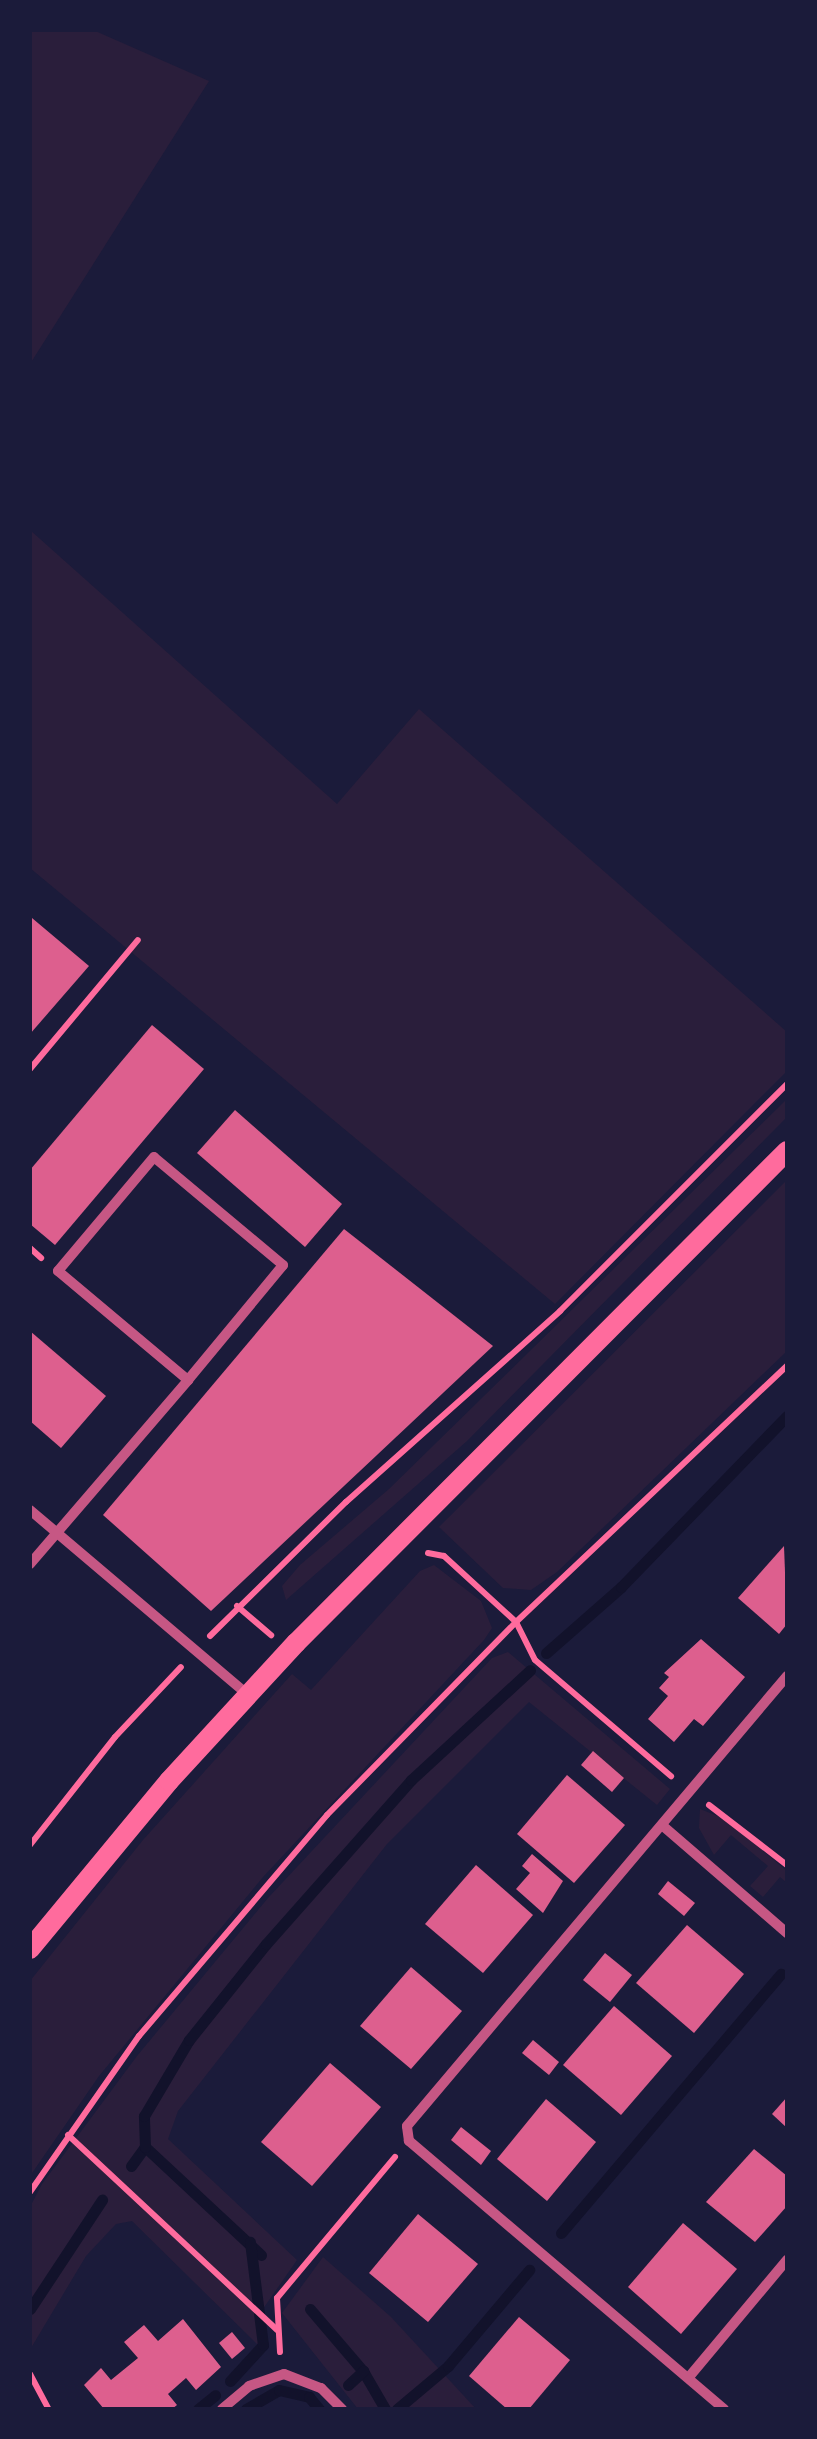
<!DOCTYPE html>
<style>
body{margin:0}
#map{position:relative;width:817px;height:2439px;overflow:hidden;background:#1b1b3a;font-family:"Public Sans",sans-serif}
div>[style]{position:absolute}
.green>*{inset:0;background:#2a1e3b}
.stream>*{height:11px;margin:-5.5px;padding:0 5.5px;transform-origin:5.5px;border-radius:5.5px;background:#12122b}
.building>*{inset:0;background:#dd5f8e}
.path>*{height:6px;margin:-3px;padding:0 3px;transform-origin:3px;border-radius:3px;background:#ff6b9d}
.minor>*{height:10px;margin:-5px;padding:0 5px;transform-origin:5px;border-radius:5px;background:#c65784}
.secondary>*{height:20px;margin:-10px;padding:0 10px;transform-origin:10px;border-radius:10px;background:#ff6b9d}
span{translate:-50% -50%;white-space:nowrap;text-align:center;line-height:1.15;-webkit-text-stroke:8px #1b1b3a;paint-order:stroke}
.frame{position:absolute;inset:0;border:32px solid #1b1b3a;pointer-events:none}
</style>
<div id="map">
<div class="green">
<div style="clip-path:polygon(30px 30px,93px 30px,209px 81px,30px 364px)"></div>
<div style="clip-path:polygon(30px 530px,337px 804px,419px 709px,787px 1032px,787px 1071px,555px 1304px,30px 868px)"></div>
<div style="clip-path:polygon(787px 1099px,787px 1117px,467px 1441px,286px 1600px,282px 1586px,300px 1565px,389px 1489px)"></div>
<div style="clip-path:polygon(787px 1180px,787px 1351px,557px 1572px,531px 1590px,503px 1588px,439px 1527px)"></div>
<div style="clip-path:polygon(434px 1565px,481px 1601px,492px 1628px,484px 1640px,263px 1877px,99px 2076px,30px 2176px,30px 1981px,143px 1840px,292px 1674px,311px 1690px,420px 1571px)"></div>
<div style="clip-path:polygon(508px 1652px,670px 1789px,657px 1805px,529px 1702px,387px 1844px,178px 2111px,168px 2139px,297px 2260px,258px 2316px,259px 2346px,132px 2221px,116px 2224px,86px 2256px,31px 2348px,30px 2368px,30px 2207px,42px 2184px,137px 2056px,268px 1898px,492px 1658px)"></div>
<div style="clip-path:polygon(700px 1809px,725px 1819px,787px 1871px,787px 1883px,780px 1877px,763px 1897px,750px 1886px,768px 1866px,731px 1835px,714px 1855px,699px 1828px)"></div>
<div style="clip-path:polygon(323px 2257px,391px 2317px,476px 2409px,358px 2409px,282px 2313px)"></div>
</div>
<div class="stream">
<div style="left:546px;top:1653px;width:100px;rotate:-41.3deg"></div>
<div style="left:621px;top:1587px;width:238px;rotate:-45.9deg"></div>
<div style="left:131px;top:2166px;width:24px;rotate:-54deg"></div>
<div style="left:561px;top:2233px;width:340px;rotate:-49.7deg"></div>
<div style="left:261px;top:2255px;width:158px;rotate:-137deg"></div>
<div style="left:145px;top:2147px;width:31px;rotate:-92deg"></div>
<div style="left:144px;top:2116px;width:88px;rotate:-59.4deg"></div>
<div style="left:189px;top:2040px;width:123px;rotate:-51.3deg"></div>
<div style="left:266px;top:1944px;width:219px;rotate:-48.5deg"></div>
<div style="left:411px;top:1780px;width:162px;rotate:-42.7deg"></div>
<div style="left:30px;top:2309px;width:131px;rotate:-56.6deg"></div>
<div style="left:310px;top:2309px;width:82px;rotate:49.5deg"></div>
<div style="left:363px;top:2371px;width:44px;rotate:59.9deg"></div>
<div style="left:230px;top:2381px;width:49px;rotate:-47.5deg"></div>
<div style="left:263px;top:2345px;width:104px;rotate:-97.2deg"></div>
<div style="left:348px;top:2385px;width:21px;rotate:-43deg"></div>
<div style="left:198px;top:2409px;width:22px;rotate:-39deg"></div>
<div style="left:246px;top:2409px;width:38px;rotate:-30deg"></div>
<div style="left:279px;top:2390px;width:31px;rotate:13deg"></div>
<div style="left:309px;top:2397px;width:16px;rotate:50deg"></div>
<div style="left:397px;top:2409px;width:67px;rotate:-40.1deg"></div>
<div style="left:448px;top:2366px;width:126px;rotate:-49.8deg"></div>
</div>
<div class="building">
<div style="clip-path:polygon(32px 918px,89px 966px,30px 1034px,30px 920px)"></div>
<div style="clip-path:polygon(152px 1025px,204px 1069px,55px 1245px,30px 1224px,30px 1170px)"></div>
<div style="clip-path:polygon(235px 1110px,342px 1204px,305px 1247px,197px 1153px)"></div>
<div style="clip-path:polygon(344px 1229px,493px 1346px,211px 1611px,103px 1515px)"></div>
<div style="clip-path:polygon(30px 1331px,106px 1396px,61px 1448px,30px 1421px)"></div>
<div style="clip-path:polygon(784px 1546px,787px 1624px,779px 1634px,738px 1598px)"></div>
<div style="clip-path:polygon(701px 1639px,745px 1677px,703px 1726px,694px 1719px,674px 1742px,648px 1719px,668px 1696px,659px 1688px,669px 1677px,664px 1673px)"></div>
<div style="clip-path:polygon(593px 1751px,624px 1778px,612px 1792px,581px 1765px)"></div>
<div style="clip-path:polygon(567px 1775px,625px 1825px,574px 1883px,517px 1834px)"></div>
<div style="clip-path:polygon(532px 1854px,563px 1881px,543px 1913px,516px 1889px,530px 1873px,522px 1866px)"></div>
<div style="clip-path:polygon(476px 1865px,533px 1915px,483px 1973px,425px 1924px)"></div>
<div style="clip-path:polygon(668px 1881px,695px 1903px,684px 1916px,658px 1894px)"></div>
<div style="clip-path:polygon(687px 1925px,744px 1974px,694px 2033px,636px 1983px)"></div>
<div style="clip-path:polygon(605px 1953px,632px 1975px,610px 2002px,583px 1980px)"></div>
<div style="clip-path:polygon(411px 1967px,462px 2011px,411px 2069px,360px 2026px)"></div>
<div style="clip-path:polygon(614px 2006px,672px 2056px,621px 2115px,563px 2065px)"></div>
<div style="clip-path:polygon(533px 2040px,559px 2062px,549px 2075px,522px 2053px)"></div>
<div style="clip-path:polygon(330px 2063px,381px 2107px,312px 2186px,261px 2142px)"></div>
<div style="clip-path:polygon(787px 2097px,787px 2128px,772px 2114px)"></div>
<div style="clip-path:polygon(546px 2099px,596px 2142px,547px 2201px,497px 2159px)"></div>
<div style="clip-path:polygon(461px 2127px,491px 2151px,481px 2165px,451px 2140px)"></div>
<div style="clip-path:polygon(754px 2149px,787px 2176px,787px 2206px,755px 2242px,706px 2202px)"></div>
<div style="clip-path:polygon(418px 2214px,478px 2264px,428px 2322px,369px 2273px)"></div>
<div style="clip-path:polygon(683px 2223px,737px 2269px,681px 2334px,628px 2287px)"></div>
<div style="clip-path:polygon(519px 2317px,570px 2360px,529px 2409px,507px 2409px,469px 2376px)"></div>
<div style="clip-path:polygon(183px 2319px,221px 2367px,196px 2390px,186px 2378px,168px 2394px,177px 2405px,172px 2409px,104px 2409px,84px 2385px,101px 2368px,111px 2380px,138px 2358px,124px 2342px,144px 2325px,158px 2341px)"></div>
<div style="clip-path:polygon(232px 2332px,245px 2348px,232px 2359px,219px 2343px)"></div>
</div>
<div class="path">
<div style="left:30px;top:1069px;width:168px;rotate:-50.1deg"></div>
<div style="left:30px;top:1248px;width:15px;rotate:42deg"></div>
<div style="left:428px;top:1553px;width:16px;rotate:11deg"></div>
<div style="left:444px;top:1556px;width:98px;rotate:42.5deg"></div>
<div style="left:516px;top:1622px;width:42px;rotate:63.4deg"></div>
<div style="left:535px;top:1660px;width:179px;rotate:40.5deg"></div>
<div style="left:237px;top:1606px;width:45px;rotate:40.5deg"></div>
<div style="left:210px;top:1636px;width:191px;rotate:-44.6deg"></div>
<div style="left:346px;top:1502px;width:287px;rotate:-41.7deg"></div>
<div style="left:560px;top:1311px;width:321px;rotate:-45deg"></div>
<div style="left:709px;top:1805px;width:98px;rotate:37.6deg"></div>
<div style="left:30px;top:1845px;width:137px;rotate:-51.8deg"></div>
<div style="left:115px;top:1737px;width:96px;rotate:-46.7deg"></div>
<div style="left:68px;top:2135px;width:286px;rotate:43deg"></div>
<div style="left:30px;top:2192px;width:190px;rotate:-55.1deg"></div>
<div style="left:139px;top:2036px;width:290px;rotate:-49.6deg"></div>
<div style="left:327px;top:1815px;width:270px;rotate:-45.6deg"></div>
<div style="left:516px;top:1622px;width:373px;rotate:-43.4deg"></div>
<div style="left:280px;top:2352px;width:54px;rotate:-93.2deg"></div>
<div style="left:277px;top:2298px;width:184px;rotate:-50.1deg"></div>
<div style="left:30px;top:2374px;width:40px;rotate:62deg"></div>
</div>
<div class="minor">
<div style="left:30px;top:1510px;width:286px;rotate:40.3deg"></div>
<div style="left:30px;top:1564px;width:243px;rotate:-49.3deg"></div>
<div style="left:188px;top:1380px;width:149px;rotate:-50.4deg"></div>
<div style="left:283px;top:1265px;width:168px;rotate:-140.1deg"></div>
<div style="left:154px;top:1157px;width:149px;rotate:130.1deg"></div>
<div style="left:58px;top:1271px;width:170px;rotate:40deg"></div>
<div style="left:663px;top:1826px;width:164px;rotate:40.8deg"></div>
<div style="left:689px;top:2377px;width:153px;rotate:-50.1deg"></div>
<div style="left:222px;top:2409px;width:35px;rotate:-40deg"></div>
<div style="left:249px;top:2386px;width:37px;rotate:-19deg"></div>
<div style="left:284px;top:2374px;width:40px;rotate:21deg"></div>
<div style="left:321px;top:2388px;width:30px;rotate:45deg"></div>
<div style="left:724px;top:2409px;width:414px;rotate:-139.6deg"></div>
<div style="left:409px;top:2141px;width:15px;rotate:-98deg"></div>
<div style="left:407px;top:2126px;width:589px;rotate:-49.82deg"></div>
</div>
<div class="secondary">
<div style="left:30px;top:1949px;width:218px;rotate:-50.4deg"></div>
<div style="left:169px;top:1781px;width:188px;rotate:-47.4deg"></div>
<div style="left:296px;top:1643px;width:695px;rotate:-45.06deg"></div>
</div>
<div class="frame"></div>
</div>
